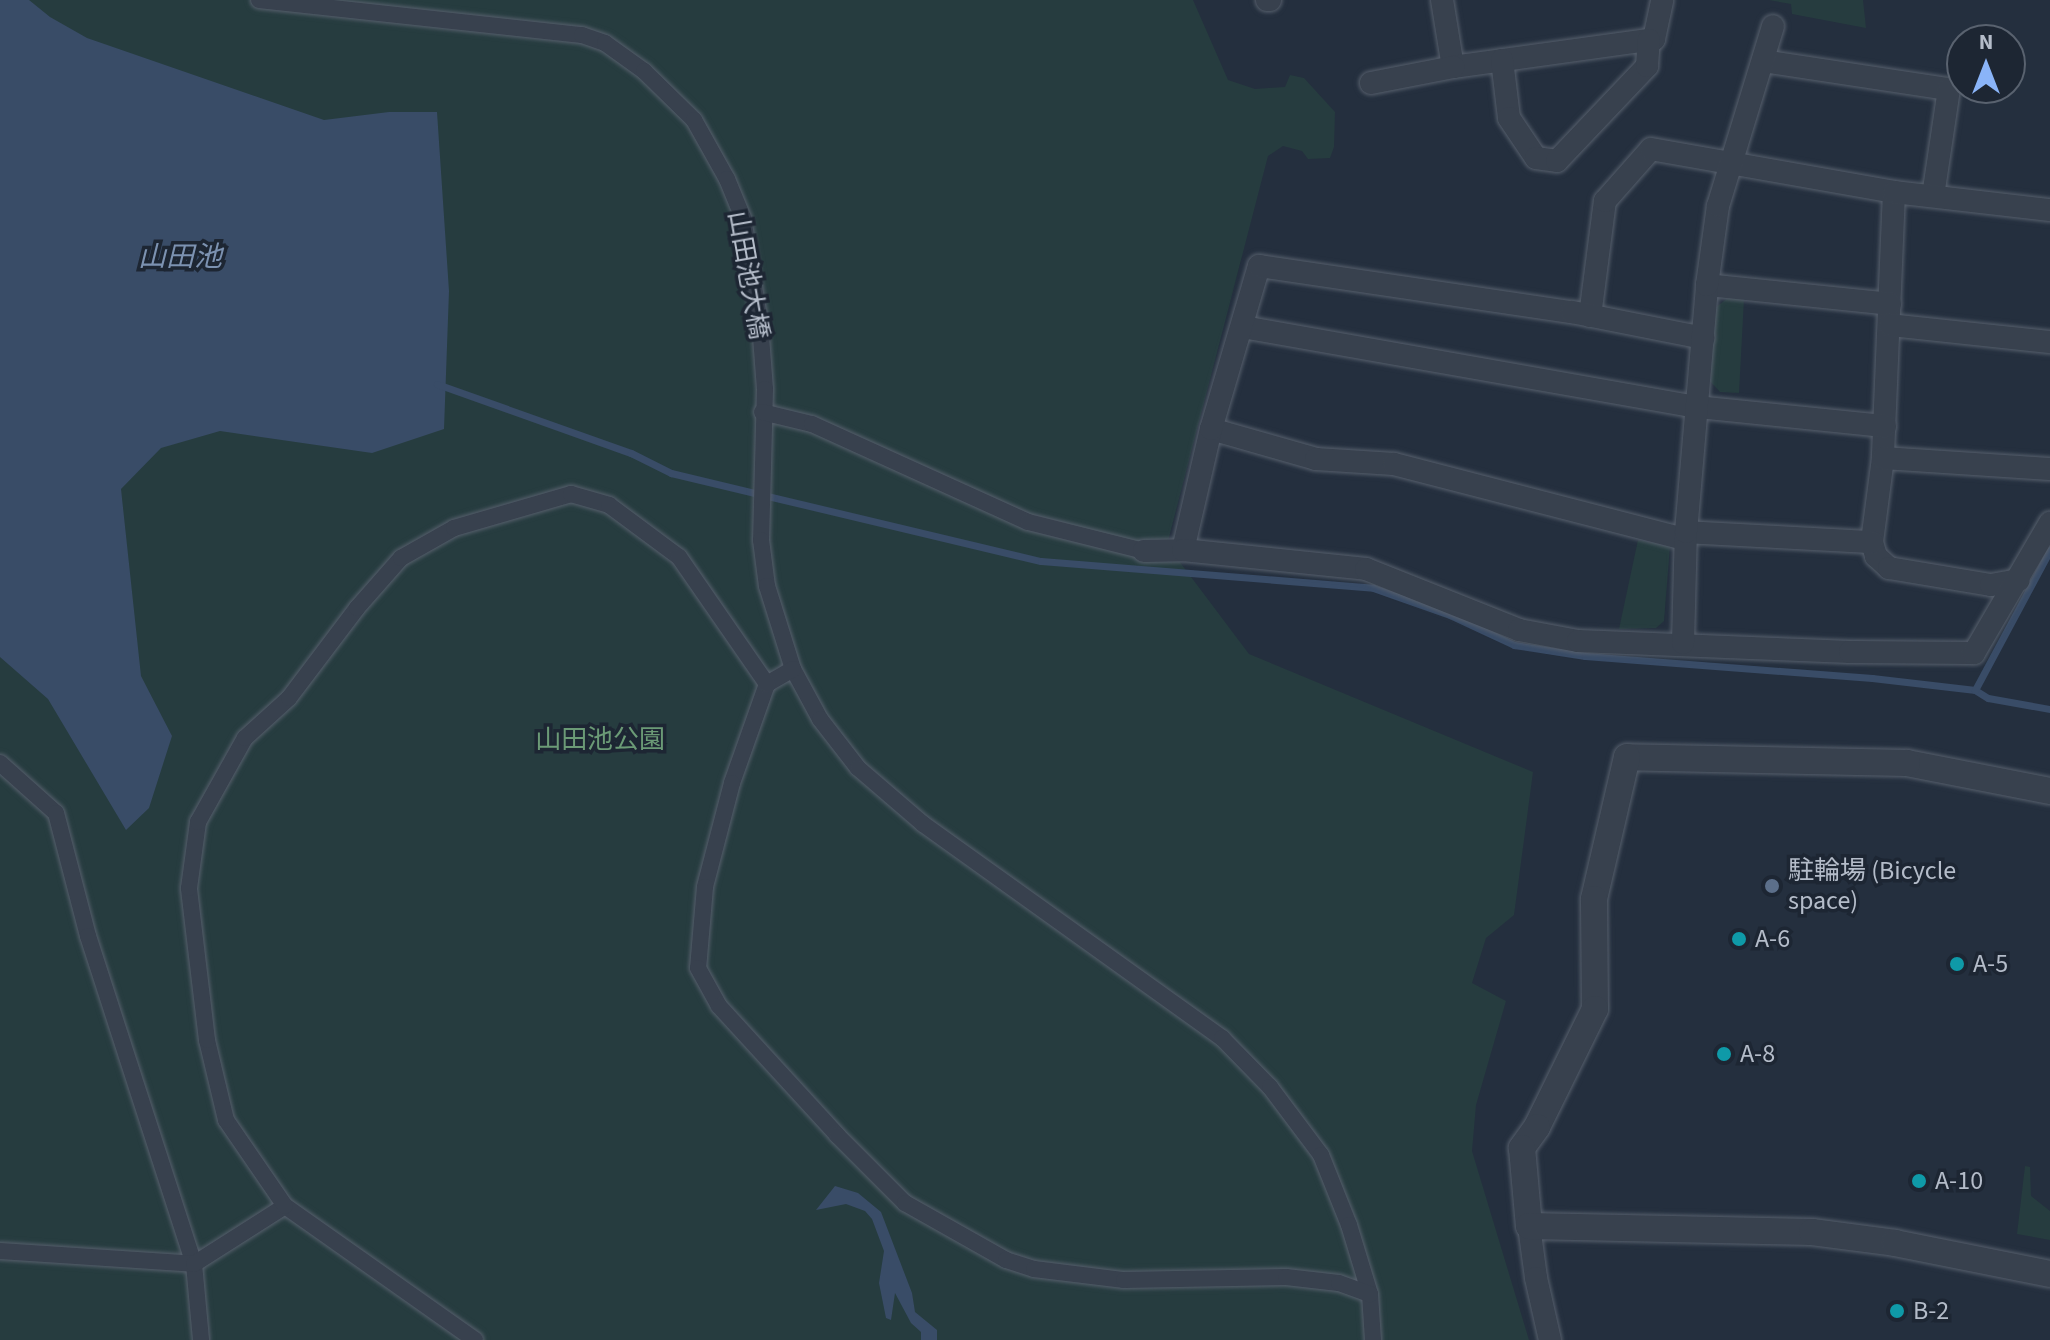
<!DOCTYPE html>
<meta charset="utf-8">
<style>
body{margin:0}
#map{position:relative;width:2050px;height:1340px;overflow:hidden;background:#242f3e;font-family:"Source Sans 3","Noto Sans JP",sans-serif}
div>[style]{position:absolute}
.green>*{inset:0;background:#263c3f}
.water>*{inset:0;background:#394c67}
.stream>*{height:7px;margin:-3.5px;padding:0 3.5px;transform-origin:3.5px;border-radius:3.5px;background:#394c67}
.roads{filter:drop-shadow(0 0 2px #565f6c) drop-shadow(0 0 2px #565f6c)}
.pedestrian>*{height:16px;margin:-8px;padding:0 8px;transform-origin:8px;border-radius:8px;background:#38414e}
.minor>*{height:22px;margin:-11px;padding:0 11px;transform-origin:11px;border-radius:11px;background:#38414e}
.tertiary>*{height:26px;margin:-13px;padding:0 13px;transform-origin:13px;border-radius:13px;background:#38414e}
.dots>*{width:22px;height:22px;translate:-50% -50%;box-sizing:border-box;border:4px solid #1d2633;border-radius:50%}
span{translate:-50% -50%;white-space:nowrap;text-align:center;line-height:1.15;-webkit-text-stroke:7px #1d2633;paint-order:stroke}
.street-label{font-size:26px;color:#b4bcc9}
.park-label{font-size:26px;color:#6b9a76}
.poi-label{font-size:26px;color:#b4bcc9}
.left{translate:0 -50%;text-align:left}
.water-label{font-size:28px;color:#7c92b1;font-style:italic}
.north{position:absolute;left:1946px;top:24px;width:80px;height:80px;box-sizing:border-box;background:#1d2633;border:2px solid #59626f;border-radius:50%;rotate:0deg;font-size:22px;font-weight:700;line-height:32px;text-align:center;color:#b4bcc9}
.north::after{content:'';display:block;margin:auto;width:28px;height:36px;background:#8ab4f8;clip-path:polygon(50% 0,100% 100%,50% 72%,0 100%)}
</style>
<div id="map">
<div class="green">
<div style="clip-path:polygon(0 0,1193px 0,1228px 80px,1255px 89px,1285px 87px,1290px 75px,1304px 78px,1335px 112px,1334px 147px,1330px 158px,1308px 159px,1302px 151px,1283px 146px,1268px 156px,1167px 545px,1249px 654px,1533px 772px,1514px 915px,1486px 938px,1472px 983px,1506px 1001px,1476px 1105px,1472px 1151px,1529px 1340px,0 1340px)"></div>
<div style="clip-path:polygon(1769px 0,1863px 0,1866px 28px,1792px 14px,1791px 4px)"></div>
<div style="clip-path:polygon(1728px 298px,1744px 299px,1739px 393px,1720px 392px,1707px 378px,1712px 310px)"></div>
<div style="clip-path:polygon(1638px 540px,1670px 546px,1664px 621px,1656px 628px,1619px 629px)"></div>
<div style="clip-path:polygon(2025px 1166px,2030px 1167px,2031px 1196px,2050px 1211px,2050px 1240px,2017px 1234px)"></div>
</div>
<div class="water">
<div style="clip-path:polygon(0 0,29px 0,50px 17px,87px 38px,324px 120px,389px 112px,437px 112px,449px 291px,444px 429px,372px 453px,220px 431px,161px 448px,121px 489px,141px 676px,172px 736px,149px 808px,126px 830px,48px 699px,0 657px)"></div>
<div style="clip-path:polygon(835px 1186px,858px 1193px,881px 1212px,912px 1293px,915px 1312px,937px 1330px,937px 1340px,921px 1340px,921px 1332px,911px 1323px,895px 1293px,891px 1320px,886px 1318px,879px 1283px,884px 1251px,872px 1219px,865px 1211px,846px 1204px,816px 1210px)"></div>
</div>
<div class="stream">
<div style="left:437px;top:384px;width:206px;rotate:19.6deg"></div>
<div style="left:631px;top:453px;width:45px;rotate:26.6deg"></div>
<div style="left:671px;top:473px;width:380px;rotate:13.4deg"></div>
<div style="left:1041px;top:561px;width:333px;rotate:4.6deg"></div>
<div style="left:1373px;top:588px;width:82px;rotate:19.3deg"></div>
<div style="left:1450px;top:615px;width:71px;rotate:25.1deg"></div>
<div style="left:1514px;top:645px;width:72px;rotate:8.8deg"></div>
<div style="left:1585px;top:656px;width:288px;rotate:4.4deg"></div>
<div style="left:1872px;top:678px;width:104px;rotate:6.6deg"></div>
<div style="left:1975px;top:690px;width:15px;rotate:32deg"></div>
<div style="left:1988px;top:698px;width:63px;rotate:10.1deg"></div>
<div style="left:1975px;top:690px;width:159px;rotate:-61.8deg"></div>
</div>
<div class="roads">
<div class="pedestrian">
<div style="left:259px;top:0;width:325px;rotate:6.2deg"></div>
<div style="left:582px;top:35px;width:24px;rotate:19deg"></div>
<div style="left:605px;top:43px;width:48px;rotate:35.7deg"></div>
<div style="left:644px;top:71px;width:70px;rotate:44.4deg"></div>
<div style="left:694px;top:120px;width:68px;rotate:60.8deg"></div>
<div style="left:727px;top:179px;width:42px;rotate:67.7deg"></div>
<div style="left:743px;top:218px;width:107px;rotate:80.9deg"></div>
<div style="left:760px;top:324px;width:65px;rotate:85.6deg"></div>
<div style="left:765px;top:389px;width:151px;rotate:91.5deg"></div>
<div style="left:761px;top:540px;width:46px;rotate:82.6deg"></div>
<div style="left:767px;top:586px;width:87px;rotate:72.6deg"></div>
<div style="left:793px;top:669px;width:57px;rotate:61.6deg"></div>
<div style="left:820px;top:719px;width:62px;rotate:52.2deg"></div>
<div style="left:858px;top:768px;width:86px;rotate:40.7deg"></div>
<div style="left:923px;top:824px;width:368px;rotate:35.6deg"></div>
<div style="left:1222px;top:1038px;width:69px;rotate:45.6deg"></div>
<div style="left:1270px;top:1087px;width:85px;rotate:53.1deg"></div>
<div style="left:1321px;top:1155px;width:75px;rotate:68.2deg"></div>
<div style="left:1349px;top:1225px;width:72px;rotate:73.1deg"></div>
<div style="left:1370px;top:1294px;width:46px;rotate:86.3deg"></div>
<div style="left:762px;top:412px;width:51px;rotate:13.5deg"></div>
<div style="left:812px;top:424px;width:237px;rotate:24.4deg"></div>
<div style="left:1028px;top:522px;width:120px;rotate:14deg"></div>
<div style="left:793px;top:669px;width:30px;rotate:150deg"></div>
<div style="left:767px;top:684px;width:105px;rotate:109.5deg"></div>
<div style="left:732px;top:783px;width:107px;rotate:104.6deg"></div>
<div style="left:705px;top:887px;width:81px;rotate:94.9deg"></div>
<div style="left:698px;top:968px;width:43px;rotate:61.1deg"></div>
<div style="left:719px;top:1006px;width:175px;rotate:47.5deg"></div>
<div style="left:837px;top:1135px;width:96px;rotate:45deg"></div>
<div style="left:905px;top:1203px;width:116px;rotate:29.4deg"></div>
<div style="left:1006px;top:1260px;width:29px;rotate:18deg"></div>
<div style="left:1034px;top:1269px;width:91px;rotate:7deg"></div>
<div style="left:1124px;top:1280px;width:162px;rotate:-1.1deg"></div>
<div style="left:1286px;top:1277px;width:53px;rotate:6.5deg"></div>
<div style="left:1339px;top:1283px;width:33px;rotate:20deg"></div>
<div style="left:0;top:763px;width:75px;rotate:41.8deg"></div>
<div style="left:56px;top:813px;width:127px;rotate:75.4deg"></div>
<div style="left:88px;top:936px;width:345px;rotate:72.1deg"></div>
<div style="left:194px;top:1264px;width:76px;rotate:84.7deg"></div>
<div style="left:0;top:1251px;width:194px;rotate:3.8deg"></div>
<div style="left:194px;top:1264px;width:108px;rotate:-32.5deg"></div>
<div style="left:475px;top:1340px;width:232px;rotate:-144.8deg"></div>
<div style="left:285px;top:1206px;width:104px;rotate:-124.5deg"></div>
<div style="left:226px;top:1120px;width:82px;rotate:-103.4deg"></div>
<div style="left:207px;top:1040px;width:153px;rotate:-96.8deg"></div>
<div style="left:189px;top:888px;width:67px;rotate:-82.2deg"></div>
<div style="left:198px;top:822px;width:96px;rotate:-60.8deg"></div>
<div style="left:245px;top:738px;width:59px;rotate:-42.3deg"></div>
<div style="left:289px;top:698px;width:113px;rotate:-52.9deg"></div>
<div style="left:357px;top:608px;width:67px;rotate:-48.7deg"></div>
<div style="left:401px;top:558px;width:61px;rotate:-29.5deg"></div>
<div style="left:454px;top:528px;width:122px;rotate:-16.2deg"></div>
<div style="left:571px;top:494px;width:40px;rotate:16deg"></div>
<div style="left:609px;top:505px;width:87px;rotate:36.6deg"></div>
<div style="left:679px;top:557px;width:155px;rotate:55.3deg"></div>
</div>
<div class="minor">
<div style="left:1267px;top:0;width:3px"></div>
<div style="left:1442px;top:0;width:68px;rotate:80.7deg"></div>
<div style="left:1453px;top:67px;width:203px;rotate:-7.9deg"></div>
<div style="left:1654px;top:39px;width:40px;rotate:-78deg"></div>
<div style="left:1502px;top:60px;width:58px;rotate:83.1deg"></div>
<div style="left:1509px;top:118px;width:48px;rotate:56deg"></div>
<div style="left:1536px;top:158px;width:21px;rotate:8deg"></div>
<div style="left:1557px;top:161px;width:131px;rotate:-46.5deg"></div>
<div style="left:1647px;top:66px;width:26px;rotate:-86deg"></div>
<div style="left:1763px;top:61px;width:188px;rotate:8.6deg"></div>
<div style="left:1949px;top:89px;width:108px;rotate:98.5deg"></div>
<div style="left:1371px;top:83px;width:84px;rotate:-11deg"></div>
<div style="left:1894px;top:192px;width:266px;rotate:92.4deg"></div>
<div style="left:1883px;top:458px;width:85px;rotate:97.5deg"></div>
<div style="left:1872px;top:542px;width:15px;rotate:74deg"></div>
<div style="left:1876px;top:556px;width:18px;rotate:43deg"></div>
<div style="left:1889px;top:568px;width:103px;rotate:9.5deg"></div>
<div style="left:1991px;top:585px;width:28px;rotate:-10deg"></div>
<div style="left:1707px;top:285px;width:184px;rotate:5.9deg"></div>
<div style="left:1590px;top:316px;width:116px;rotate:-82.6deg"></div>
<div style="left:1605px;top:201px;width:69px;rotate:-48.5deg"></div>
<div style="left:1651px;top:149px;width:247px;rotate:10deg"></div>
<div style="left:1894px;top:192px;width:157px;rotate:6.6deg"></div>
<div style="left:1890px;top:325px;width:161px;rotate:6.1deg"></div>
<div style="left:1243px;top:327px;width:461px;rotate:10deg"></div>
<div style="left:1697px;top:407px;width:189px;rotate:5.8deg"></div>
<div style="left:1211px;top:429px;width:109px;rotate:15.9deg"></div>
<div style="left:1316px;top:459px;width:78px;rotate:3.7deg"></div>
<div style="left:1394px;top:464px;width:301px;rotate:14.5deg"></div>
<div style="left:1883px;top:458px;width:167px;rotate:3.8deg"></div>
<div style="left:1686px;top:532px;width:186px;rotate:3.1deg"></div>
<div style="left:1183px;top:550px;width:124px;rotate:-77deg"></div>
<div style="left:1211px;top:429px;width:170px;rotate:-73.6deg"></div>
<div style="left:1259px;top:266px;width:316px;rotate:8.4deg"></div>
<div style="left:1572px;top:312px;width:134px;rotate:11.2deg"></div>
<div style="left:1144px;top:551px;width:39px;rotate:-1deg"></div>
<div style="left:1183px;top:550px;width:184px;rotate:5.9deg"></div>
<div style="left:1366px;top:569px;width:165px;rotate:21.7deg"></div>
<div style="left:1519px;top:630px;width:60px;rotate:10.6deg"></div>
<div style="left:1578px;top:641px;width:272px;rotate:2.3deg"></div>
<div style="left:1850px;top:652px;width:124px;rotate:0.5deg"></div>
<div style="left:1974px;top:653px;width:151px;rotate:-59.7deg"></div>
<div style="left:1683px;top:643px;width:111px;rotate:-88.5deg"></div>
<div style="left:1686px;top:532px;width:248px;rotate:-85.1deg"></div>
<div style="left:1707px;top:285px;width:80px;rotate:-82.1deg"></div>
<div style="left:1718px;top:206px;width:188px;rotate:-73deg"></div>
<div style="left:1529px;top:1226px;width:52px;rotate:82.3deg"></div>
<div style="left:1536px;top:1278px;width:64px;rotate:77.3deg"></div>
</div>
<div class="tertiary">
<div style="left:2050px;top:791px;width:146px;rotate:-168.9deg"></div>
<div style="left:1907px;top:763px;width:280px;rotate:-178.8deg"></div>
<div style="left:1627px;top:757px;width:146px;rotate:103.1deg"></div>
<div style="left:1594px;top:899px;width:110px;rotate:89.5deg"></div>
<div style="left:1595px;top:1009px;width:131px;rotate:116.2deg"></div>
<div style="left:1537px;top:1127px;width:26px;rotate:126deg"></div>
<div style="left:1522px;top:1148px;width:78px;rotate:84.9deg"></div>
<div style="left:1529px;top:1226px;width:283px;rotate:1.2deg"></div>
<div style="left:1812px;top:1232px;width:84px;rotate:7.5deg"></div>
<div style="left:1895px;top:1243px;width:158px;rotate:11.3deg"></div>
</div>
</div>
<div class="dots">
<div style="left:1772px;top:886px;background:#5c6f8a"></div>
<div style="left:1739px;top:939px;background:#0f9aa8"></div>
<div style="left:1957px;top:964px;background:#0f9aa8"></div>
<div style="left:1724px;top:1054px;background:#0f9aa8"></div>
<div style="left:1919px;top:1181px;background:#0f9aa8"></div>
<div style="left:1897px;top:1311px;background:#0f9aa8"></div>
</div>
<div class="street-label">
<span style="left:748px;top:275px;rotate:80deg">山田池大橋</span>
</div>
<div class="park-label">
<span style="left:600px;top:740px">山田池公園</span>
</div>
<div class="poi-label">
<span class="left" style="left:1788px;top:886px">駐輪場 (Bicycle<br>space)</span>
<span class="left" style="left:1755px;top:939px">A-6</span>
<span class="left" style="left:1973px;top:964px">A-5</span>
<span class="left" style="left:1740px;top:1054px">A-8</span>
<span class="left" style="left:1935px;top:1181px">A-10</span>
<span class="left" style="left:1913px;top:1311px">B-2</span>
</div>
<div class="water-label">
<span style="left:180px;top:257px">山田池</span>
</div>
<div class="north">N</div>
</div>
